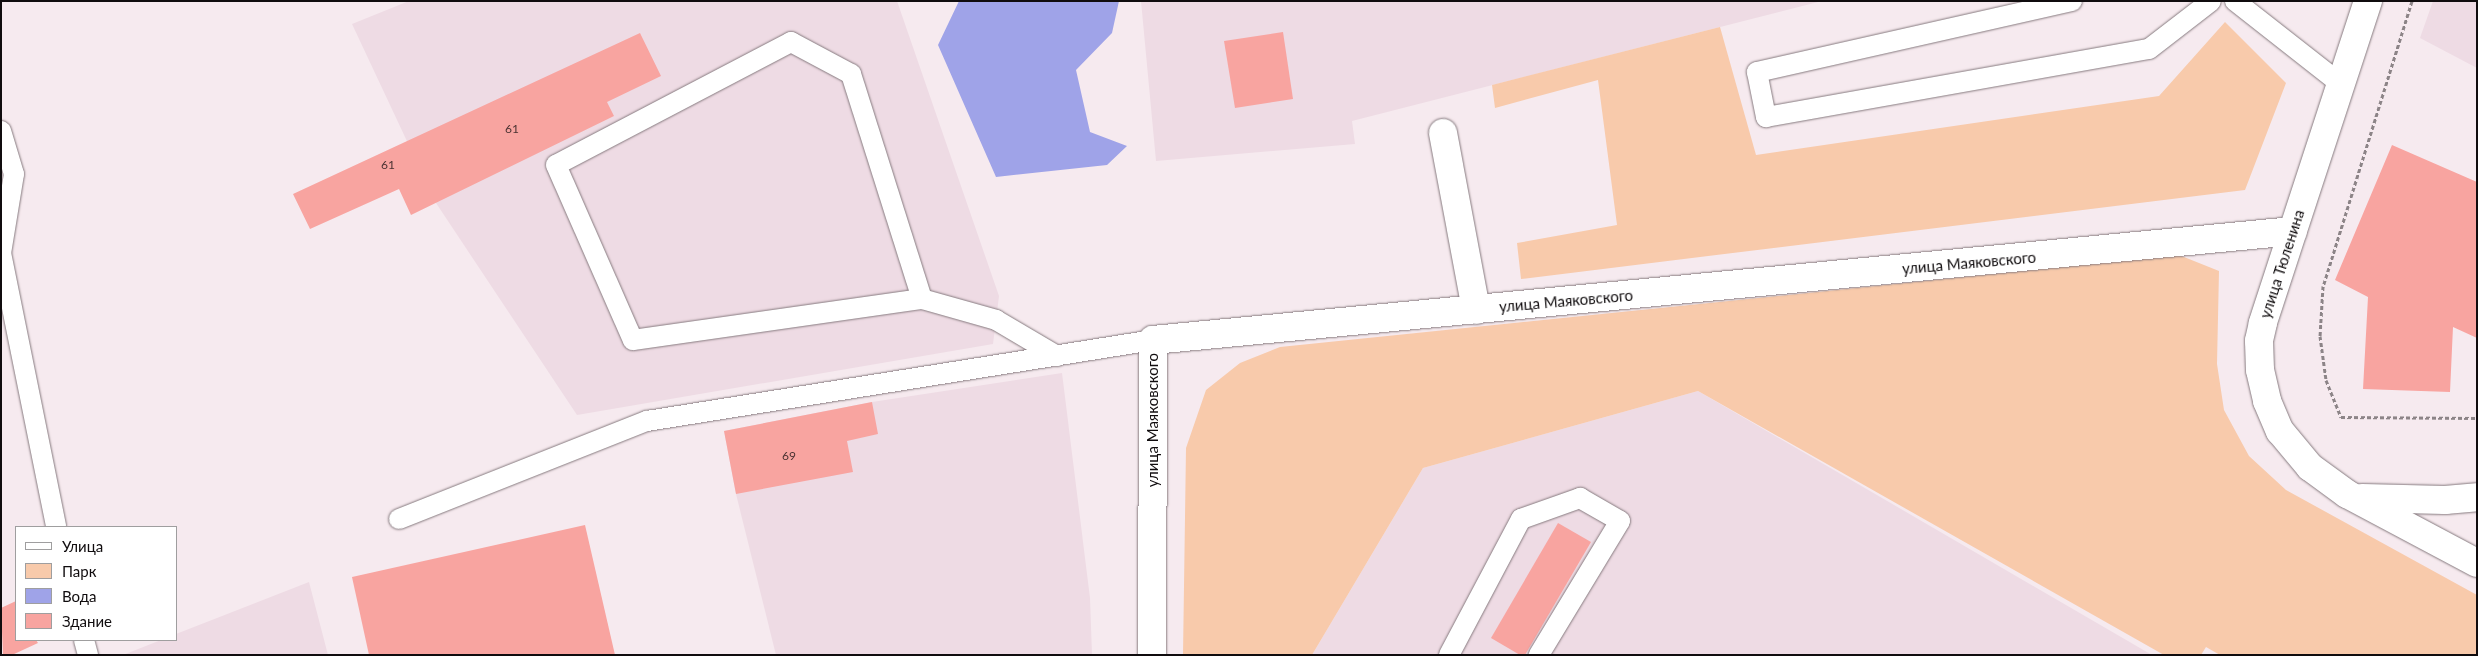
<!DOCTYPE html>
<meta charset="utf-8">
<style>
body{margin:0}
#map{position:relative;width:2478px;height:656px;overflow:hidden;background:#f6eaef;font-family:Lato,sans-serif}
div>[style]{position:absolute}
.built>*{inset:0;background:#eedbe4}
.green>*{inset:0;background:#f8caab}
.water>*{inset:0;background:#9fa3e8}
.building>*{inset:0;background:#f8a4a0}
.path>*{height:3px;margin-top:-1.5px;transform-origin:0;background:repeating-linear-gradient(90deg,#8c8487 0 4px,transparent 0 6.5px)}
.roads{filter:drop-shadow(0 0 1px #867a7f) drop-shadow(0 0 1px #867a7f)}
.service>*{height:20px;margin:-10px;padding:0 10px;transform-origin:10px;border-radius:10px;background:#fff}
.minor>*{height:28px;margin:-14px;padding:0 14px;transform-origin:14px;border-radius:14px;background:#fff}
.tertiary>*{height:28px;margin:-14px;padding:0 14px;transform-origin:14px;border-radius:14px;background:#fff}
span{translate:-50% -50%;white-space:nowrap;text-align:center;line-height:1.15;-webkit-text-stroke:4.5px #fff;paint-order:stroke}
.number-label{font-size:12px;color:#4a3232}
.number-label span{-webkit-text-stroke-width:0}
.street-label{font-size:15px;color:#100c0e}
.frame{position:absolute;inset:0;border:2px solid #100c0e;pointer-events:none}
.legend{position:absolute;left:15px;top:526px;width:162px;height:115px;box-sizing:border-box;background:#fff;border:1px solid #9f9e9f;margin:0;padding:6px 9px;list-style:none;font-size:15px;color:#100c0e}
.legend li{display:flex;align-items:center;gap:10px;height:25px}
.legend b{width:25px;border:1px solid #9f9e9f}
</style>
<div id="map">
<div class="built">
<div style="clip-path:polygon(409px 1px,897px 1px,999px 296px,993px 344px,577px 415px,436px 203px,352px 24px)"></div>
<div style="clip-path:polygon(1141px 1px,1822px 1px,1352px 121px,1355px 144px,1156px 161px)"></div>
<div style="clip-path:polygon(2433px 1px,2477px 1px,2477px 68px,2420px 38px)"></div>
<div style="clip-path:polygon(1062px 373px,1090px 598px,1092px 655px,776px 655px,736px 494px,724px 431px,872px 402px)"></div>
<div style="clip-path:polygon(1698px 391px,2152px 655px,1312px 655px,1423px 468px)"></div>
<div style="clip-path:polygon(309px 582px,328px 655px,123px 655px,161px 640px,176px 640px,176px 634px)"></div>
</div>
<div class="green">
<div style="clip-path:polygon(2225px 22px,2286px 83px,2245px 190px,1521px 279px,1517px 243px,1617px 225px,1598px 80px,1495px 108px,1492px 85px,1720px 27px,1756px 155px,2159px 96px)"></div>
<div style="clip-path:polygon(2179px 255px,2219px 271px,2217px 364px,2224px 410px,2249px 456px,2286px 490px,2477px 595px,2477px 655px,2220px 655px,2206px 647px,2201px 655px,2164px 655px,1698px 391px,1423px 468px,1312px 655px,1183px 655px,1186px 448px,1206px 390px,1240px 363px,1280px 347px)"></div>
</div>
<div class="water">
<div style="clip-path:polygon(959px 1px,1119px 1px,1112px 33px,1076px 70px,1090px 132px,1127px 146px,1107px 165px,996px 177px,938px 45px)"></div>
</div>
<div class="building">
<div style="clip-path:polygon(1283px 32px,1293px 99px,1235px 108px,1224px 41px)"></div>
<div style="clip-path:polygon(640px 33px,661px 76px,607px 102px,614px 116px,411px 215px,399px 189px,310px 229px,293px 194px)"></div>
<div style="clip-path:polygon(2392px 145px,2477px 182px,2477px 338px,2453px 327px,2450px 392px,2363px 389px,2368px 297px,2335px 280px)"></div>
<div style="clip-path:polygon(872px 402px,878px 434px,847px 441px,853px 472px,736px 494px,724px 431px)"></div>
<div style="clip-path:polygon(1558px 523px,1591px 542px,1525px 655px,1520px 655px,1491px 638px)"></div>
<div style="clip-path:polygon(585px 525px,615px 655px,369px 655px,352px 577px)"></div>
<div style="clip-path:polygon(16px 601px,16px 640px,36px 640px,38px 643px,12px 655px,3px 655px,1px 608px)"></div>
</div>
<div class="path">
<div style="left:2412px;top:1px;width:299px;rotate:107.3deg"></div>
<div style="left:2323px;top:286px;width:50px;rotate:93.4deg"></div>
<div style="left:2320px;top:336px;width:44px;rotate:82.2deg"></div>
<div style="left:2326px;top:380px;width:40px;rotate:68deg"></div>
<div style="left:2341px;top:417px;width:136px;rotate:0.4deg"></div>
</div>
<div class="roads">
<div class="service">
<div style="left:2072px;top:1px;width:323px;rotate:167.3deg"></div>
<div style="left:1757px;top:72px;width:46px;rotate:78.7deg"></div>
<div style="left:1766px;top:117px;width:389px;rotate:-10.1deg"></div>
<div style="left:2149px;top:49px;width:78px;rotate:-37.7deg"></div>
<div style="left:2235px;top:1px;width:135px;rotate:38.1deg"></div>
<div style="left:1px;top:131px;width:45px;rotate:73.2deg"></div>
<div style="left:14px;top:174px;width:80px;rotate:99.3deg"></div>
<div style="left:1px;top:253px;width:279px;rotate:78.6deg"></div>
<div style="left:922px;top:299px;width:236px;rotate:-107.5deg"></div>
<div style="left:851px;top:74px;width:68px;rotate:-151.9deg"></div>
<div style="left:791px;top:42px;width:265px;rotate:152.4deg"></div>
<div style="left:556px;top:165px;width:191px;rotate:66.3deg"></div>
<div style="left:633px;top:340px;width:292px;rotate:-8.1deg"></div>
<div style="left:922px;top:299px;width:77px;rotate:15.8deg"></div>
<div style="left:996px;top:320px;width:71px;rotate:30.5deg"></div>
<div style="left:399px;top:519px;width:267px;rotate:-21.6deg"></div>
<div style="left:647px;top:421px;width:512px;rotate:-9.09deg"></div>
<div style="left:84px;top:640px;width:16px;rotate:75deg"></div>
<div style="left:1449px;top:655px;width:154px;rotate:-62.1deg"></div>
<div style="left:1521px;top:519px;width:63px;rotate:-19.6deg"></div>
<div style="left:1580px;top:498px;width:46px;rotate:29.9deg"></div>
<div style="left:1620px;top:521px;width:157px;rotate:121.2deg"></div>
</div>
<div class="minor">
<div style="left:1443px;top:133px;width:180px;rotate:79.4deg"></div>
<div style="left:1152px;top:655px;width:315px;rotate:-89.8deg"></div>
<div style="left:1153px;top:340px;width:1145px;rotate:-5.46deg"></div>
</div>
<div class="tertiary">
<div style="left:2368px;top:1px;width:339px;rotate:108.1deg"></div>
<div style="left:2263px;top:323px;width:18px;rotate:103deg"></div>
<div style="left:2259px;top:341px;width:29px;rotate:88deg"></div>
<div style="left:2260px;top:370px;width:32px;rotate:77deg"></div>
<div style="left:2267px;top:401px;width:33px;rotate:67deg"></div>
<div style="left:2280px;top:431px;width:47px;rotate:50.2deg"></div>
<div style="left:2310px;top:467px;width:46px;rotate:36.1deg"></div>
<div style="left:2347px;top:494px;width:147px;rotate:28deg"></div>
<div style="left:2362px;top:498px;width:83px;rotate:1.4deg"></div>
<div style="left:2445px;top:500px;width:32px;rotate:-5deg"></div>
</div>
</div>
<div class="number-label">
<span style="left:512px;top:129px">61</span>
<span style="left:388px;top:165px">61</span>
<span style="left:789px;top:456px">69</span>
</div>
<div class="street-label">
<span style="left:1969px;top:263px;rotate:-5deg">улица Маяковского</span>
<span style="left:2282px;top:264px;rotate:-72deg">улица Тюленина</span>
<span style="left:1566px;top:301px;rotate:-5deg">улица Маяковского</span>
<span style="left:1153px;top:420px;rotate:-90deg">улица Маяковского</span>
</div>
<div class="frame"></div>
<ul class="legend">
<li><b style="height:6px;background:#fff"></b>Улица</li>
<li><b style="height:14px;background:#f8caab"></b>Парк</li>
<li><b style="height:14px;background:#9fa3e8"></b>Вода</li>
<li><b style="height:14px;background:#f8a4a0"></b>Здание</li>
</ul>
</div>
